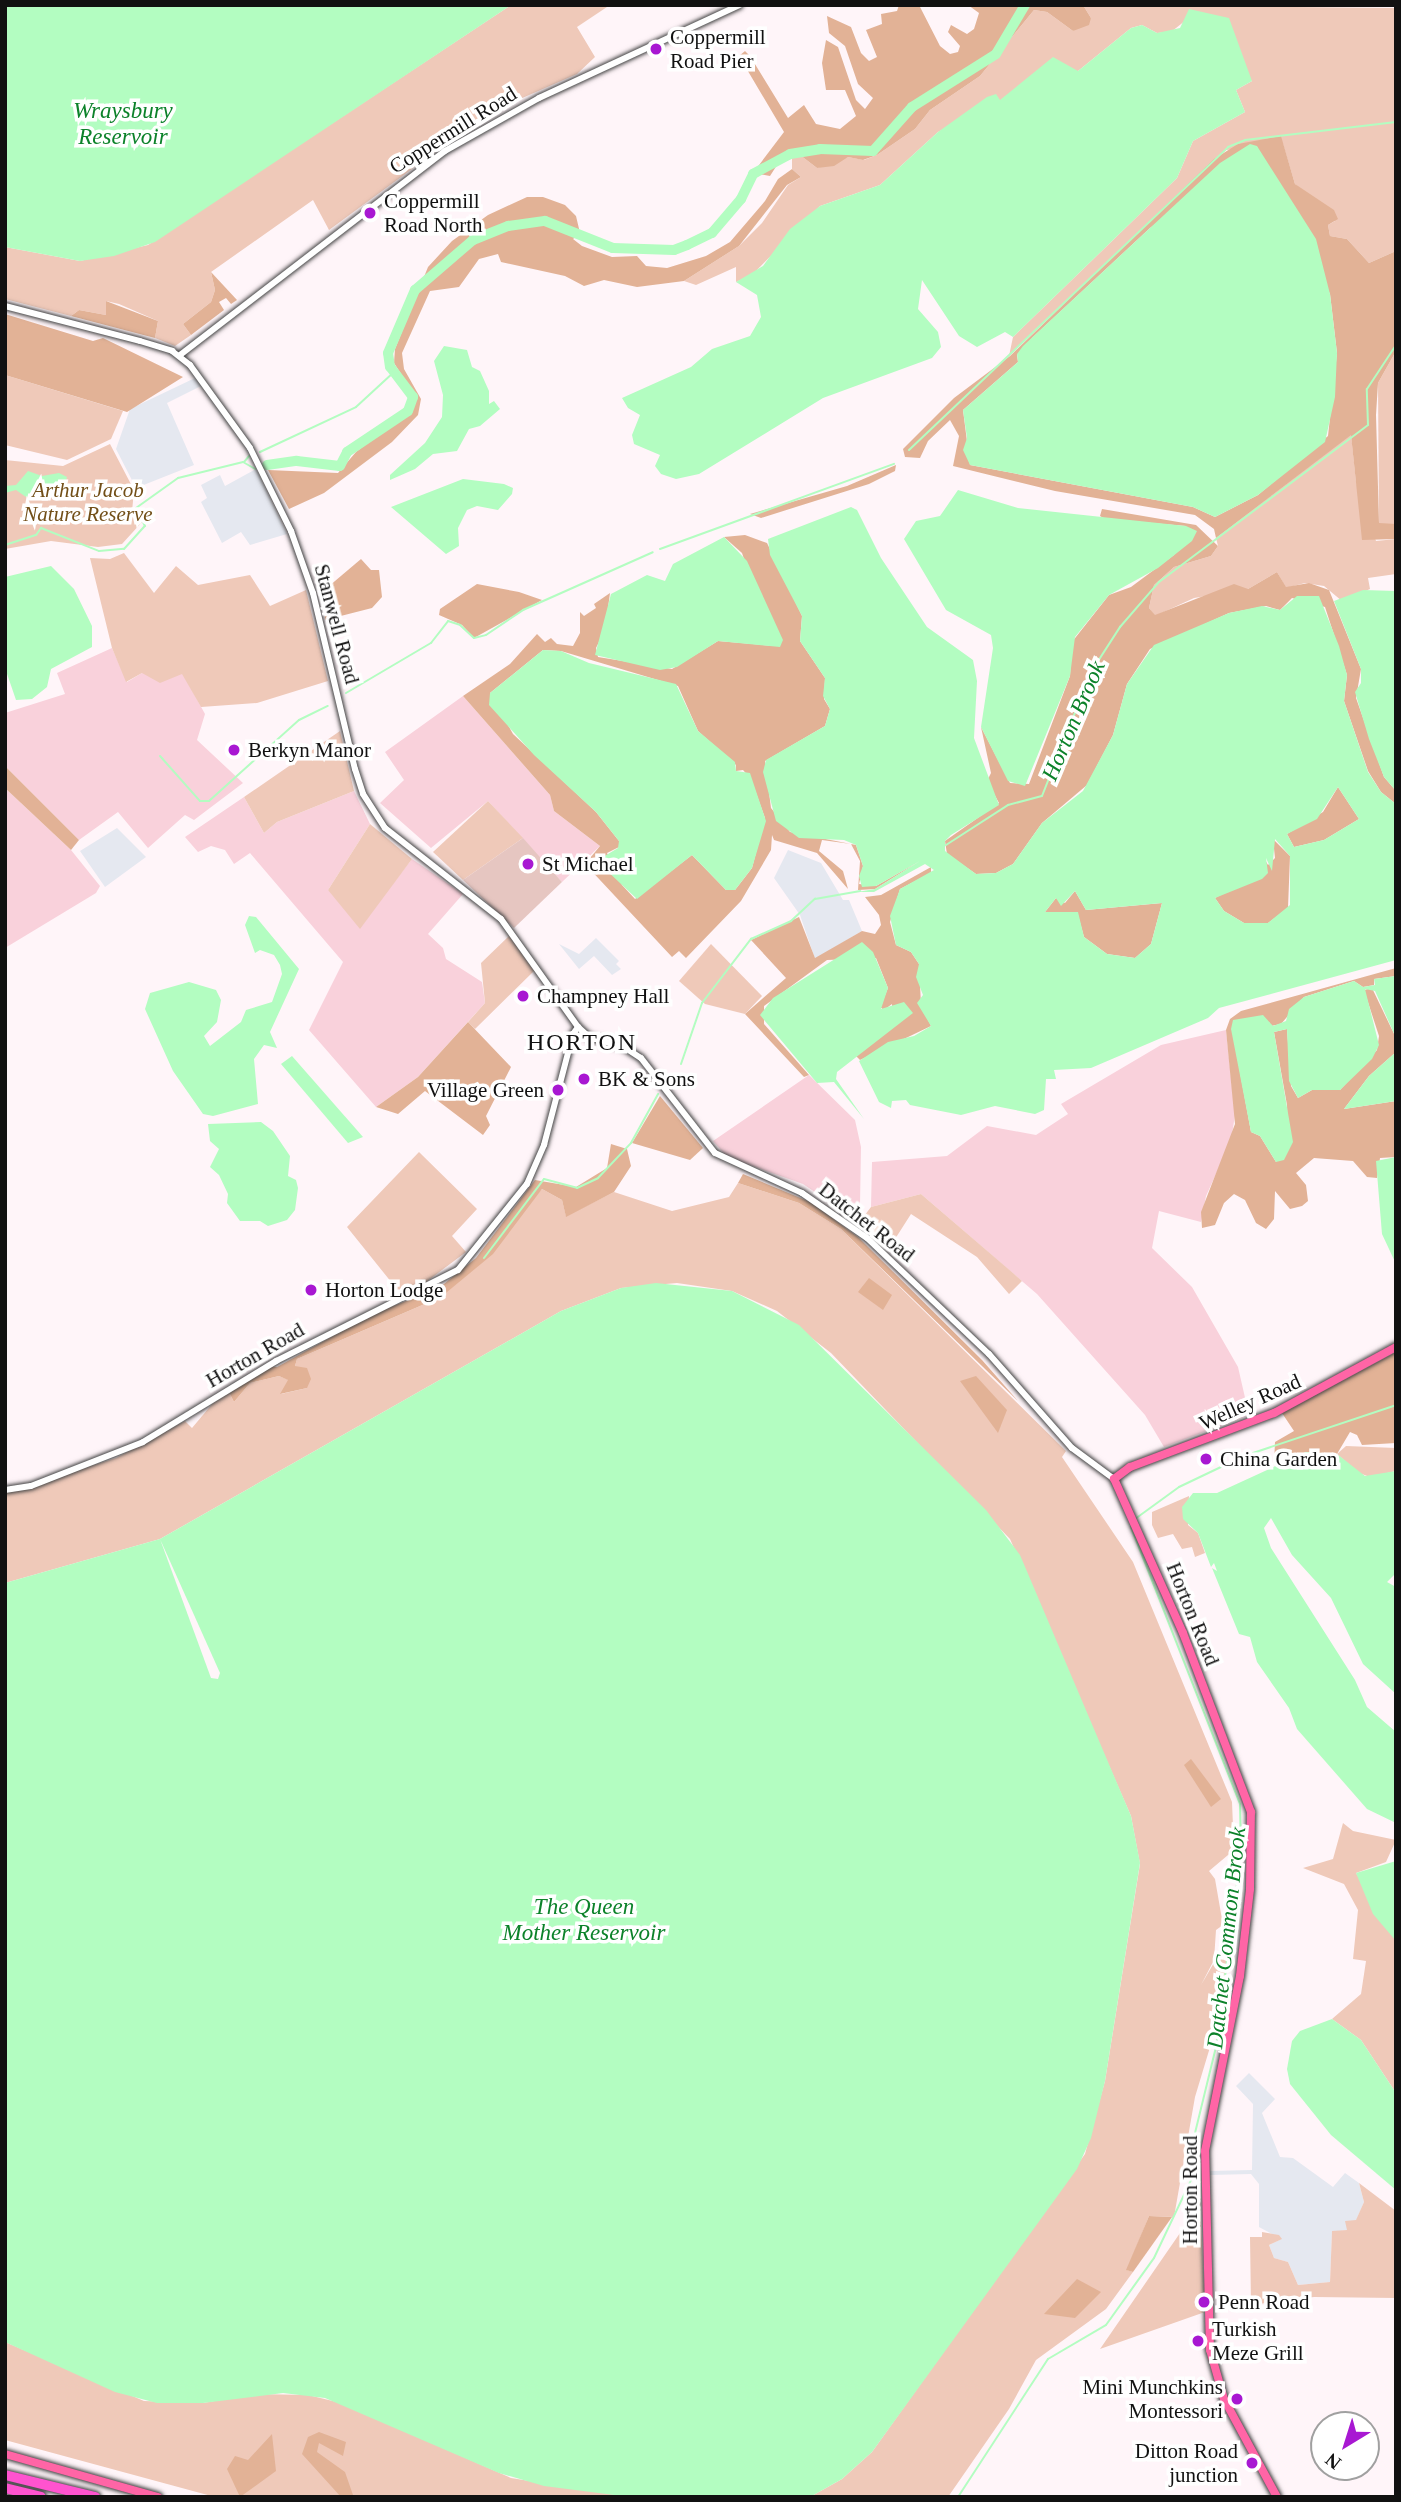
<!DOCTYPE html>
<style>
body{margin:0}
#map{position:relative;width:1401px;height:2502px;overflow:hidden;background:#fff5f9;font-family:"Times New Roman",serif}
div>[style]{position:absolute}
.industrial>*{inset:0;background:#e5e8f0}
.farmland>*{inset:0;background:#f9d1db}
.green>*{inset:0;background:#efc9b9}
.forest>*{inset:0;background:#e2b296}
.cemetery>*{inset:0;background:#e6c6c1}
.water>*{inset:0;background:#b3fdc1}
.pier>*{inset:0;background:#fff5f9}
.stream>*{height:2px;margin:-1px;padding:0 1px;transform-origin:1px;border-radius:1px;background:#b3fdc1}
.river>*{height:10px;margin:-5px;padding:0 5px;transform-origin:5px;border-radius:5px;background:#b3fdc1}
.roads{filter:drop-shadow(0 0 2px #444) drop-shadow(0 0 2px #444)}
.minor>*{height:6px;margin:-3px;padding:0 3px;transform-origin:3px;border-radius:3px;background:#fff}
.major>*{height:8px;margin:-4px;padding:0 4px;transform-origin:4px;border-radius:4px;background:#ff65a6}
.highway>*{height:10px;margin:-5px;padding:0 5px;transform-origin:5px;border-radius:5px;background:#ff53cf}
.dots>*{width:19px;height:19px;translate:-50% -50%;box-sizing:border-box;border:4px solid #fff;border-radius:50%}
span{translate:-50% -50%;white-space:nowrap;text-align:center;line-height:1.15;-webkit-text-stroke:7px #fff;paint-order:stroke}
.poi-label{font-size:21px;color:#111}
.left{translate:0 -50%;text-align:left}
.right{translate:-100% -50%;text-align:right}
.street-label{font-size:21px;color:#111}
.park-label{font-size:21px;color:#724f18;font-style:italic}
.water-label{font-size:23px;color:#0c822a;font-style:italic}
.quarter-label{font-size:24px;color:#111;letter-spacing:2px}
.frame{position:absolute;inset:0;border:7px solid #111;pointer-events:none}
.north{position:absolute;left:1310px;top:2411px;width:70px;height:70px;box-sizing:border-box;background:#fff;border:2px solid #a0a0a0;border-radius:50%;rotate:218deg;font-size:19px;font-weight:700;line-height:28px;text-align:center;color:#111}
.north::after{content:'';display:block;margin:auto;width:24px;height:32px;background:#a818d2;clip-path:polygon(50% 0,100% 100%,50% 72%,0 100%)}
</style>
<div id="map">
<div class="industrial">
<div style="clip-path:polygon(195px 378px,201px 386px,167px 403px,194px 465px,136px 488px,116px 449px,130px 409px)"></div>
<div style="clip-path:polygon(256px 469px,287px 534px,250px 545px,241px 532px,222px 543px,201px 502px,207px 498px,201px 485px,220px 475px,225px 486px)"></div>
<div style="clip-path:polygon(117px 828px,146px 857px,105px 887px,80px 851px)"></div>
<div style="clip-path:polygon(788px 850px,821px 863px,843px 900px,849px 900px,862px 931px,815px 959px,800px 915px,774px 878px)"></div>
<div style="clip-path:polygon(596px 938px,619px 961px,616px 964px,621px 969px,612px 975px,594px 956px,579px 969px,559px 944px,579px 954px)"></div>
<div style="clip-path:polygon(1249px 2073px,1275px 2099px,1262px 2113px,1280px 2157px,1293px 2158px,1333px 2187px,1345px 2173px,1359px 2183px,1364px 2202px,1356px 2221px,1348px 2230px,1332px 2232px,1330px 2282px,1298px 2285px,1288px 2262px,1274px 2258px,1269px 2245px,1281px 2239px,1259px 2227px,1259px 2184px,1251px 2174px,1210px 2175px,1210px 2171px,1252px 2170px,1253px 2104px,1236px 2086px)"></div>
</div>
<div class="farmland">
<div style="clip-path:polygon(112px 648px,127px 682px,142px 673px,183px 674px,205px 714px,197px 740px,243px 783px,194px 820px,185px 815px,148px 848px,118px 812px,79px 840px,5px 766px,5px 713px,65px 694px,57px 673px)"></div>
<div style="clip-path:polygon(463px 696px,550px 795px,554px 811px,600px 846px,562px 882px,488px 801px,431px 848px,380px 803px,404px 780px,385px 752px)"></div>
<div style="clip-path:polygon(5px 788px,71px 850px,100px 886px,96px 893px,5px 948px)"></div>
<div style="clip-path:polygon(354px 791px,370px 824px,328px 890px,372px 910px,412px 859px,463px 894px,428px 934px,443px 948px,446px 959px,482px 982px,485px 1003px,418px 1077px,376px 1107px,309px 1030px,343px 962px,250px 853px,234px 864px,225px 850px,211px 846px,198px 852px,185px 837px,244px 797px,264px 833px,277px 822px)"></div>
<div style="clip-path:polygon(1226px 1030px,1235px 1115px,1231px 1141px,1206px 1196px,1201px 1222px,1159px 1211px,1152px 1248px,1192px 1287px,1238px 1367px,1249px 1415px,1164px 1447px,1145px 1415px,1037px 1294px,921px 1194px,871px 1207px,872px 1162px,947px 1156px,987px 1126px,1036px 1135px,1068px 1114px,1061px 1104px,1161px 1045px)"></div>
<div style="clip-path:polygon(809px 1075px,855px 1120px,861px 1147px,860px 1205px,852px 1217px,803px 1184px,727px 1157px,713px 1141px)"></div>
</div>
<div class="green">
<div style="clip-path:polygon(511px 5px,610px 5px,577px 27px,595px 57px,577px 74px,520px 99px,450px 141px,329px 230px,313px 200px,211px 272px,215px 290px,211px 302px,183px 324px,191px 335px,175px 346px,155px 338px,158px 321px,119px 304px,106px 301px,106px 315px,79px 310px,71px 316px,5px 299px,5px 247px,80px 261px,148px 245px)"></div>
<div style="clip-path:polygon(1083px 5px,1396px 8px,1396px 251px,1369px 263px,1347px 239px,1330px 236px,1328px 225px,1335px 221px,1295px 184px,1283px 144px,1226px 150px,1009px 356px,1013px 337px,1177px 178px,1193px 141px,1245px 112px,1236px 90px,1252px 81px,1186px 20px,1171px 32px,1157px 33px,1142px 25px,1131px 28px,1078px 71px,999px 101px,938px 132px,880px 185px,820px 206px,752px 275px,736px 282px,736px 267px,696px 285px,684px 281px,739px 246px,762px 223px,788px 185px,801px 177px,792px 169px,792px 158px,800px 155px,817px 168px,848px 157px,864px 160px,877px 155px,915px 129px,930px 110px,980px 76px,1034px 10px,1047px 12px,1073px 31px,1091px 18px)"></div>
<div style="clip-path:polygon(1396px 351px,1396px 524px,1385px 526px,1379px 523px,1378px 383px)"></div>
<div style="clip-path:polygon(5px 375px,123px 411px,111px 439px,67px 460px,5px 445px)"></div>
<div style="clip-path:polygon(1351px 434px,1356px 482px,1376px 541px,1396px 539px,1396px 574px,1368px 578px,1370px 589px,1342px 601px,1324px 586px,1305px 583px,1286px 588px,1277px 572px,1248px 589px,1194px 598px,1155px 616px,1149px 608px,1154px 585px,1174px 567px,1211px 556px,1218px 546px,1216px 538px)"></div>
<div style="clip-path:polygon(110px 444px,134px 490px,132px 512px,142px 522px,122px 544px,98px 547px,51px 541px,5px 549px,5px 460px,63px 466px)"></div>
<div style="clip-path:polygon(124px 553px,154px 593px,176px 566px,198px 585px,250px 575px,270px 606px,306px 590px,328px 681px,257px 703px,201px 707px,182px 674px,160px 683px,142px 673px,126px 682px,112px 648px,90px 558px,110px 559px)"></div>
<div style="clip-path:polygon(340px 731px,354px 791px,277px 822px,264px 833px,244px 797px)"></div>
<div style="clip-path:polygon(488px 801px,523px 838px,463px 880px,433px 852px)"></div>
<div style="clip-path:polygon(370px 824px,412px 859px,360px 929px,328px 890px)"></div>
<div style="clip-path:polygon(509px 936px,534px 971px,475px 1029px,468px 1022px,485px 1003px,481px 963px)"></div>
<div style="clip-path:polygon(711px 944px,762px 996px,745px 1014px,705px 1004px,679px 981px)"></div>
<div style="clip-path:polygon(419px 1152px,477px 1209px,452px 1236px,466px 1252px,426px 1282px,400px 1293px,347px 1227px)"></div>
<div style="clip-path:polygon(738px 1183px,799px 1203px,841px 1229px,1066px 1451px,1062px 1457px,1133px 1562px,1232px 1802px,1234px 1850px,1209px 1871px,1215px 1879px,1223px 1925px,1216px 1930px,1214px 1960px,1201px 1985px,1222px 1949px,1230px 1945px,1217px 2024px,1195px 2097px,1174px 2217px,1149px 2216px,1127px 2270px,1133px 2272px,1106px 2309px,1036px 2360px,1009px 2409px,948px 2497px,810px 2497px,842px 2479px,872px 2452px,1085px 2154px,1105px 2081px,1140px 1864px,1131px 1816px,1010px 1539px,831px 1353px,777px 1311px,732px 1291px,677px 1283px,621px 1288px,561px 1311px,160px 1539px,5px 1583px,5px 1493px,116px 1458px,185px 1421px,192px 1428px,213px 1403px,229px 1392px,234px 1402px,250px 1383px,279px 1376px,289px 1380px,281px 1394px,307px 1388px,295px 1366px,297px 1359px,441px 1297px,542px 1189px,562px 1200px,566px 1216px,614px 1192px,672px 1211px,729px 1197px)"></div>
<div style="clip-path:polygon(921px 1194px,1013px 1273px,1022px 1281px,1009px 1294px,977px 1257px,911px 1214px,888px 1250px,858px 1224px,871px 1207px)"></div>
<div style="clip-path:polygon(1346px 1446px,1396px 1448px,1396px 1471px,1370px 1477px,1359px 1473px,1337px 1454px)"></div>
<div style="clip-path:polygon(1189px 1496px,1188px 1525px,1198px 1533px,1205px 1553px,1195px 1557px,1192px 1547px,1182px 1549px,1173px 1534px,1158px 1538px,1152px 1525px,1152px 1512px)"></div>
<div style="clip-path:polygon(1343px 1823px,1353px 1831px,1396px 1840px,1386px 1862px,1356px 1873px,1396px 1941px,1396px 2093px,1361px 2040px,1332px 2019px,1361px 1994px,1366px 1961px,1353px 1959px,1358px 1910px,1344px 1884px,1303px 1868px,1333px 1859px)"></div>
<div style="clip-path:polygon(1359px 2183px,1396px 2211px,1396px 2298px,1314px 2297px,1251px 2305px,1250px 2237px,1262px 2237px,1262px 2232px,1279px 2235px,1282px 2239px,1269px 2245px,1274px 2258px,1288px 2262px,1298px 2285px,1330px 2282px,1332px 2231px,1347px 2230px,1345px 2221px,1356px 2220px,1364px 2202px)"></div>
<div style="clip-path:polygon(1200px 2202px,1205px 2312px,1100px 2349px,1189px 2220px)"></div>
<div style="clip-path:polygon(5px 2342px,144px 2401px,203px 2403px,255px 2394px,308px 2395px,341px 2403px,511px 2478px,630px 2497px,215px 2497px,5px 2440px)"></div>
</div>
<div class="forest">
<div style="clip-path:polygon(899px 5px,919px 5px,940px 46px,950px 54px,958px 52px,960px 46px,948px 32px,951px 25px,967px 34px,974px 29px,979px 13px,968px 5px,1083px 5px,1091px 18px,1089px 25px,1073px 31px,1047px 12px,1034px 10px,980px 76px,930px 110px,915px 129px,877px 155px,863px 160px,848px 157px,834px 166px,817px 168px,800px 155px,777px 165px,770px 176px,753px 173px,784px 132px,739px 56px,745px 51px,750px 56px,788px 118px,804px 105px,816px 124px,840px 129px,856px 116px,845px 90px,826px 90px,822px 63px,826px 40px,838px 47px,856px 100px,865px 109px,873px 98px,858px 84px,845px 46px,829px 33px,827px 16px,851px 27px,861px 53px,869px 61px,877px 57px,866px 30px,882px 24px,881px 14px,897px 11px)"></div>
<div style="clip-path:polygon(evenodd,1281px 136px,1295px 184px,1334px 210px,1338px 219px,1328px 225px,1330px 236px,1347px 239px,1369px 263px,1396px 251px,1396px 351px,1378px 383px,1376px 415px,1379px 523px,1396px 524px,1396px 539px,1362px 540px,1351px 435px,1216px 538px,1214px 529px,1195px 515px,1055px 491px,953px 466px,959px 436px,950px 420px,928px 441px,920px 458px,905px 457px,903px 449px,954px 398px,1010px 356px,1214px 159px,1238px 144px,1281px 136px,1257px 147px,1330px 294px,1337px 353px,1328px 436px,1258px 495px,1215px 517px,1193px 507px,970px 465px,963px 410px,1018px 362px,1017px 355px,1033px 337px,1150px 228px,1257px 147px)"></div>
<div style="clip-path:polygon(792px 169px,801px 177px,787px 185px,739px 246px,684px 281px,637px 287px,604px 280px,584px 286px,565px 276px,501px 262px,498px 254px,479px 259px,459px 287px,430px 291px,402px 353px,404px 369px,421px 399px,418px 415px,392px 442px,324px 493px,289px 509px,268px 470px,338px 473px,356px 452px,412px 409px,414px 394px,394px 363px,395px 349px,428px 267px,452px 241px,488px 215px,527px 197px,543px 197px,565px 205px,576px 216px,580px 233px,573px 239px,582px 246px,612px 257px,637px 256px,646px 266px,667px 268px,706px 256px,730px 242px,765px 201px,778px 179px)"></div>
<div style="clip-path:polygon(211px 272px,237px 300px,231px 304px,226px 298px,219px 302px,224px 310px,191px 335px,183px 324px,211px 302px,215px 290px)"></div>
<div style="clip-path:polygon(106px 301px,158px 321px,155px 338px,71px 316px,79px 310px,106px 315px)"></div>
<div style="clip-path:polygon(5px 314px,93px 341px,103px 338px,183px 377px,127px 412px,5px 375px)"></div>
<div style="clip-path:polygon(896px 465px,895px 471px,869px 484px,761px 518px,750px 514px,847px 486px)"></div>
<div style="clip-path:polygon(1102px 509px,1196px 525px,1218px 546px,1211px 556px,1174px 567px,1154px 585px,1149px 608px,1155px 615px,1234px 584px,1248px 589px,1277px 572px,1286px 587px,1309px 583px,1329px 590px,1361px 669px,1356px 698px,1384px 777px,1396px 791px,1396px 804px,1381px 792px,1368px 771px,1344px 701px,1347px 675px,1325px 607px,1292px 598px,1280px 610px,1266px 606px,1229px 613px,1150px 649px,1127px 684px,1113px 735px,1087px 785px,1042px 823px,1013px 864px,996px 873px,976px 874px,947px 854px,945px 841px,999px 803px,987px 781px,991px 773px,981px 727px,1010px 783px,1029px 784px,1070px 676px,1072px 642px,1109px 595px,1131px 587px,1174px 555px,1186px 526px,1105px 519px,1100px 516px)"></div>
<div style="clip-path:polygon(evenodd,745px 535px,767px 543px,802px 616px,800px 641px,825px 678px,824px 699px,830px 709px,825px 726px,765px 761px,771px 808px,790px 832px,856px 845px,863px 866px,859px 884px,876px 886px,920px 861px,875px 889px,858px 890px,860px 861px,851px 844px,822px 840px,819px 851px,843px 871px,848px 889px,817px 853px,774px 840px,772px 835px,771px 850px,741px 901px,686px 958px,679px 951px,672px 957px,585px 864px,600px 846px,554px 811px,550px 795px,463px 696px,510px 664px,537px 634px,545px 642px,551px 638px,557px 644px,573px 646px,580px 633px,580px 612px,584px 616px,596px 608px,594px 604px,610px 593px,605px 630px,596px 648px,598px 657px,672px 669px,718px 641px,774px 646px,742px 553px,724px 537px,745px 535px,543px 650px,561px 651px,678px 686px,698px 731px,736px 765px,736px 771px,743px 770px,751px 779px,765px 818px,752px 868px,735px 890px,726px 890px,692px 855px,635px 899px,622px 885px,607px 853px,619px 847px,619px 841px,596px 812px,513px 734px,490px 693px,543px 650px)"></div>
<div style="clip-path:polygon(361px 559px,371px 570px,379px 570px,382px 597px,372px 608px,325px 620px,322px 592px)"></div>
<div style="clip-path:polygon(477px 584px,519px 592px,542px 600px,474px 638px,462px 625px,439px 615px,440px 609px)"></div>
<div style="clip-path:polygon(5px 766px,79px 840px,71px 850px,5px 788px)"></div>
<div style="clip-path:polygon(1338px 787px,1359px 819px,1324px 840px,1294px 847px,1287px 834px,1323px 812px)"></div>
<div style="clip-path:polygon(1273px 839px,1290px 856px,1288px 908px,1268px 923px,1244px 923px,1224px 911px,1215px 898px,1265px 871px,1265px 860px,1268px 865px,1275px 858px)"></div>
<div style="clip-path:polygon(931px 867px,931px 873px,900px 889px,890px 922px,896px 945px,911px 952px,919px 964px,921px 1005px,931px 1026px,860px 1060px,856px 1056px,893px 1025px,892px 1004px,884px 1010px,880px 1007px,888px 988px,876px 958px,827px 960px,764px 1006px,764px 1024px,809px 1075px,804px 1077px,745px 1014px,786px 978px,751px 940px,799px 917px,815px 958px,862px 931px,875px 934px,881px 925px,879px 915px,865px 897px,881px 895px)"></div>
<div style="clip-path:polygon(1075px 891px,1086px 910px,1162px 903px,1151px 944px,1135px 958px,1107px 954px,1084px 937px,1078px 915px,1045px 912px,1056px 898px,1065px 903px)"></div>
<div style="clip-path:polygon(1396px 968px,1396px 976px,1374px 979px,1374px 985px,1363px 987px,1354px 981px,1304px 997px,1281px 1024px,1271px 1026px,1269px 1022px,1233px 1034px,1251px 1132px,1260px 1136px,1276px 1162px,1288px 1147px,1287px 1105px,1274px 1032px,1287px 1029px,1291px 1086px,1298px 1098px,1312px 1090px,1340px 1090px,1377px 1050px,1379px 1036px,1364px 990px,1372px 988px,1396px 1038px,1396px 1052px,1369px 1076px,1344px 1109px,1396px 1101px,1396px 1157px,1380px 1158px,1377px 1178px,1367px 1177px,1353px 1161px,1314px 1158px,1296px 1173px,1306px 1185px,1308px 1201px,1302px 1206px,1290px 1209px,1275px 1191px,1274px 1219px,1266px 1229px,1256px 1223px,1245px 1200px,1234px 1194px,1224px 1203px,1215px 1225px,1202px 1228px,1201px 1212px,1235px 1124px,1226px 1030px,1230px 1019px,1241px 1011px)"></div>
<div style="clip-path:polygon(468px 1022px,511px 1067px,486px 1116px,490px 1125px,483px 1135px,425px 1091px,398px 1114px,376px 1107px,418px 1077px)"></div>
<div style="clip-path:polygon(660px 1096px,703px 1148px,690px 1160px,632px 1143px)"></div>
<div style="clip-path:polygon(611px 1144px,627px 1149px,631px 1166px,614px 1192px,566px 1217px,562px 1200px,542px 1189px,493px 1254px,441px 1297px,297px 1359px,295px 1366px,307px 1368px,311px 1379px,307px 1388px,280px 1394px,288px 1380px,279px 1376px,250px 1383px,234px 1402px,229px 1392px,267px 1366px,277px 1367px,373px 1314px,439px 1288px,476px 1258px,535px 1180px,576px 1187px,607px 1168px)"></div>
<div style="clip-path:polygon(743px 1174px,810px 1202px,858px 1237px,982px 1360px,1018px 1401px,841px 1229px,799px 1203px,738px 1183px)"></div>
<div style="clip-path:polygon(869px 1278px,892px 1295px,883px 1310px,858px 1292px)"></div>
<div style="clip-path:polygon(1396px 1352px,1396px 1443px,1362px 1445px,1357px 1435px,1350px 1432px,1337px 1454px,1306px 1452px,1274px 1464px,1275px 1442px,1294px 1431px,1282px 1413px)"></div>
<div style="clip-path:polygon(976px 1376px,1007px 1410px,998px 1433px,960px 1381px)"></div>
<div style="clip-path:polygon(1191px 1759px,1221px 1799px,1211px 1807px,1184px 1765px)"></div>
<div style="clip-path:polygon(1149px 2216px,1172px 2217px,1133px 2272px,1126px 2270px)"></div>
<div style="clip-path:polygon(1077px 2279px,1101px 2292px,1075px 2318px,1044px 2314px)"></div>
<div style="clip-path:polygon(319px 2432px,346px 2442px,343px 2456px,319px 2443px,317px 2452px,345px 2472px,353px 2495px,341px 2497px,302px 2454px,308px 2437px)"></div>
<div style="clip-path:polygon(272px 2434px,276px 2471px,240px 2497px,227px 2469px,235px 2456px,248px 2460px)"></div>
</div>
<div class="cemetery">
<div style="clip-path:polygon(523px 838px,562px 882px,514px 928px,463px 880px)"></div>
</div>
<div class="water">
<div style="clip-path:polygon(5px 5px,511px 5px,155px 242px,114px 256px,80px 261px,5px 247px)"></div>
<div style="clip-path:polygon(1189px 9px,1229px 18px,1252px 81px,1236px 90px,1245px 112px,1193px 141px,1177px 178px,1013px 337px,1005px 332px,977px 347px,959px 336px,922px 280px,918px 309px,938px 332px,941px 347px,932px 358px,823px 398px,699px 474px,676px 479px,661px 474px,655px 466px,660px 455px,634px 444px,632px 435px,640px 415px,628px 408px,622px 398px,691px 367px,712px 349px,750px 336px,761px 317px,757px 295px,736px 282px,763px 266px,790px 229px,820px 206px,880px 185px,938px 132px,987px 97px,996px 94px,1000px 100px,1053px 57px,1078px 71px,1131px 28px,1142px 25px,1157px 33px,1180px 28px)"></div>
<div style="clip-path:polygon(1250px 144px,1257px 146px,1316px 239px,1330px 294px,1337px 353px,1335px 397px,1325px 442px,1258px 495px,1215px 517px,1193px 507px,970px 465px,963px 450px,967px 438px,963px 410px,1018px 362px,1017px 354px,1023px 346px,1150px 228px,1220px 163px)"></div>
<div style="clip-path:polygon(444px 346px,467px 350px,472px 367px,480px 371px,489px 391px,489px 404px,494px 401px,500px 409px,480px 426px,469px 429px,457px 451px,433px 454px,415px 469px,390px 480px,390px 475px,425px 443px,442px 417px,443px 395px,434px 361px)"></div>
<div style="clip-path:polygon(28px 471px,42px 476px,59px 473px,67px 477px,65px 484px,56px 491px,44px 485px,34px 495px,26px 497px,16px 490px,5px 493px,5px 486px,16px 485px)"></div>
<div style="clip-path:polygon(463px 479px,504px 484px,513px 488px,512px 494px,498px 510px,477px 506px,467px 510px,458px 528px,459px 546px,446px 554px,391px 507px)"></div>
<div style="clip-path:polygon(958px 490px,1018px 508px,1186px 526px,1197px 531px,1192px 541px,1158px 568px,1109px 595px,1075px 637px,1070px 676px,1025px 786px,1008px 781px,981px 727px,993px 648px,991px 635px,946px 610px,904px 539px,916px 521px,940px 516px)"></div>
<div style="clip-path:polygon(evenodd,851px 507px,857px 510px,881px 558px,927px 627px,973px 660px,977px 681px,974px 738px,999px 805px,951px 835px,945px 841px,945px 851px,976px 874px,996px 873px,1013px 864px,1042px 823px,1083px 791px,1113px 735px,1127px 684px,1154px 645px,1229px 613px,1262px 606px,1280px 610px,1297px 596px,1319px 596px,1339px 646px,1347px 675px,1344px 701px,1368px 772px,1381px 792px,1396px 804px,1396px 960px,1219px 1008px,1208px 1018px,1091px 1068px,1054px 1070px,1056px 1079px,1046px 1079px,1044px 1110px,1035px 1114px,995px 1106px,961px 1115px,910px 1105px,906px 1100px,892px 1101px,891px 1108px,879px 1102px,859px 1061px,888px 1042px,914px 1036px,931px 1026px,917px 1003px,923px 995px,916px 977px,919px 964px,911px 952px,896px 945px,890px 916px,900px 889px,934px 870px,925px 864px,874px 892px,857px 892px,875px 889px,920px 861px,876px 886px,862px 887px,859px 876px,863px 866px,856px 845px,844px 840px,799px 838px,776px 821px,763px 772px,766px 760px,825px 726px,830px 709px,823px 696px,825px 678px,800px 641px,802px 616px,770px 555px,768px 539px,851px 507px,1338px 787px,1359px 819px,1324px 840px,1294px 847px,1287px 834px,1317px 819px,1338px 787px,851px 507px,1275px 839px,1290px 856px,1290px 905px,1268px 923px,1244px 923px,1224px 911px,1215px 898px,1262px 879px,1268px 873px,1266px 858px,1272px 871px,1275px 839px,851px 507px,1075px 891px,1086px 910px,1162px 903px,1151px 944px,1135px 958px,1107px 954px,1084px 937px,1078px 912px,1045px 912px,1056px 898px,1061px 906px,1075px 891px)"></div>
<div style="clip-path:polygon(724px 537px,747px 561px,783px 640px,780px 647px,718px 641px,677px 667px,660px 670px,595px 655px,611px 594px,647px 575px,665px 581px,673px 564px)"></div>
<div style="clip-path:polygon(51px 566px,74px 589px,92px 626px,92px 647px,51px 669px,47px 687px,32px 699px,16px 700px,5px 668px,5px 577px)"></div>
<div style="clip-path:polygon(1363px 590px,1396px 591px,1396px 791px,1384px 777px,1369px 739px,1355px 692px,1361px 683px,1361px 669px,1334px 601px)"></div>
<div style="clip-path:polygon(543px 650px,561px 651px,589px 663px,676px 684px,698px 731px,735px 762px,736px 771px,750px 773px,766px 821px,752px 868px,735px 890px,726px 890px,692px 855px,637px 899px,604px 868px,603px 857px,618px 848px,619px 841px,596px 812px,534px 755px,489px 705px,490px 693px)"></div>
<div style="clip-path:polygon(249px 916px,256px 917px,299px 969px,270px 1032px,277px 1048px,264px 1045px,254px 1059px,258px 1104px,213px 1116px,203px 1114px,173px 1071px,145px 1009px,150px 993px,189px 982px,216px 990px,221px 1000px,217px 1022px,204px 1036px,210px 1046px,241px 1022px,246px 1010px,272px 1002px,282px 974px,280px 965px,274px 955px,260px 950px,255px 953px,245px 925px)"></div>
<div style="clip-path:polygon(862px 942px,873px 952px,888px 988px,881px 1009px,904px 1002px,913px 1013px,837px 1072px,836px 1079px,864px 1119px,834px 1082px,817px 1083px,760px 1015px,773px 998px)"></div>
<div style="clip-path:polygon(1396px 976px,1396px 1038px,1375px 991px,1365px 989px,1379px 1045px,1372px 1059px,1340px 1090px,1312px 1090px,1298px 1098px,1289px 1081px,1287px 1029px,1274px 1032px,1293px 1142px,1284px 1160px,1276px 1162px,1260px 1136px,1251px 1132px,1231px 1029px,1233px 1020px,1263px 1015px,1273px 1026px,1286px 1021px,1289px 1009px,1304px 997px,1354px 981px,1363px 987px,1375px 985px,1374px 979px)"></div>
<div style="clip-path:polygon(1396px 1052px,1396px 1101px,1344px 1109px,1369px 1076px)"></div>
<div style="clip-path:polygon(292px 1056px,363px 1137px,348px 1143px,281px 1064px)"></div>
<div style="clip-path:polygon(261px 1122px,273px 1131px,290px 1156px,288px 1176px,296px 1180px,298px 1188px,295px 1210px,287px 1220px,268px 1226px,260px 1221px,240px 1221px,227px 1203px,228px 1194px,219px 1175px,210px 1167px,219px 1149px,210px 1141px,208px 1124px)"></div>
<div style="clip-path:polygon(1396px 1157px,1396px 1264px,1382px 1234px,1376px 1161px)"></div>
<div style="clip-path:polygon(656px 1283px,732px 1291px,799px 1325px,986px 1510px,1020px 1555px,1131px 1816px,1140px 1863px,1105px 2081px,1091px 2138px,1077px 2169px,872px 2452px,842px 2479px,810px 2497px,630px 2497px,544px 2486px,499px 2473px,325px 2398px,283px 2393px,203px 2403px,157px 2403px,115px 2392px,5px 2342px,5px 1583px,160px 1539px,561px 1311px,621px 1288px)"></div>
<div style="clip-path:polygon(1306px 1452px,1337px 1454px,1365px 1476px,1396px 1471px,1396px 1573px,1387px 1582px,1396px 1587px,1396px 1694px,1363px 1664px,1331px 1598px,1292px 1555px,1271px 1518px,1264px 1528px,1271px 1548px,1355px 1680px,1367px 1707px,1396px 1732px,1396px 1823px,1367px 1809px,1297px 1729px,1289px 1708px,1257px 1662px,1250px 1637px,1239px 1634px,1212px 1568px,1217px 1571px,1214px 1563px,1211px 1567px,1198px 1533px,1183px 1519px,1182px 1507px,1193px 1493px,1217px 1493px)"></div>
<div style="clip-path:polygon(1396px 1861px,1396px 1941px,1373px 1914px,1356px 1873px)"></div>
<div style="clip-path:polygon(1332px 2019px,1361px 2040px,1396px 2093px,1396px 2190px,1331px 2135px,1290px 2084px,1287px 2069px,1292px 2041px,1300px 2031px)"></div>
</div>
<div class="pier">
<div style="clip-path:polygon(160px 1539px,220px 1673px,218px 1679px,211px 1678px)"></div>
</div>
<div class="stream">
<div style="left:909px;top:450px;width:440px;rotate:-43.5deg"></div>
<div style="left:1228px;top:147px;width:18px;rotate:-22deg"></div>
<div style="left:1245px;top:140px;width:152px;rotate:-6.8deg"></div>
<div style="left:260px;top:452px;width:106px;rotate:-25.1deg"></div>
<div style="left:356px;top:407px;width:52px;rotate:-42.6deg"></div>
<div style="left:244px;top:462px;width:8px;rotate:-50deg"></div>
<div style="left:5px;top:545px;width:33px;rotate:-18deg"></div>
<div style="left:36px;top:535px;width:9px;rotate:-54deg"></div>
<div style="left:41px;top:528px;width:62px;rotate:21.6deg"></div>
<div style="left:99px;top:551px;width:25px;rotate:-5deg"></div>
<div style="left:124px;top:549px;width:31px;rotate:-48deg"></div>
<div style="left:145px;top:526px;width:20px;rotate:-117deg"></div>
<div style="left:136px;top:508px;width:52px;rotate:-35.5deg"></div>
<div style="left:178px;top:478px;width:67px;rotate:-13.8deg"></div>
<div style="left:243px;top:462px;width:14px;rotate:30deg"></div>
<div style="left:660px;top:549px;width:249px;rotate:-20deg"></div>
<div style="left:346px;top:693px;width:99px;rotate:-30.5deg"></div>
<div style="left:431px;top:643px;width:28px;rotate:-52deg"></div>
<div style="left:448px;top:621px;width:13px;rotate:18deg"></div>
<div style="left:460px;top:625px;width:19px;rotate:43deg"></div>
<div style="left:474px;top:638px;width:12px;rotate:-14deg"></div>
<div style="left:486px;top:635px;width:45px;rotate:-34deg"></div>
<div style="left:523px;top:610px;width:142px;rotate:-24deg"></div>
<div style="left:160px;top:756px;width:60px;rotate:48.4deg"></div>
<div style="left:200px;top:801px;width:9px"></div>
<div style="left:209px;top:801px;width:121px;rotate:-42deg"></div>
<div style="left:299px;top:720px;width:32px;rotate:-26deg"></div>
<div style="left:946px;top:845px;width:74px;rotate:-32.8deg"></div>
<div style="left:1008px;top:805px;width:35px;rotate:-15deg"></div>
<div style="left:1042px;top:796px;width:133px;rotate:-68.4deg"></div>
<div style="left:1091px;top:672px;width:54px;rotate:-57.2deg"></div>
<div style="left:1120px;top:627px;width:60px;rotate:-49.1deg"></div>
<div style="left:1159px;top:582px;width:261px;rotate:-36.9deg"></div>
<div style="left:1368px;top:425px;width:36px;rotate:-92deg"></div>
<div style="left:1367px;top:389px;width:53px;rotate:-56.6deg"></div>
<div style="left:681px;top:1064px;width:65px;rotate:-71deg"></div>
<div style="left:702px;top:1003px;width:81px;rotate:-52.6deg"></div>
<div style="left:751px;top:939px;width:44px;rotate:-24.2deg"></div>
<div style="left:791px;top:921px;width:33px;rotate:-43deg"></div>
<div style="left:815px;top:899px;width:46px;rotate:-10.1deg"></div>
<div style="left:484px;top:1258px;width:99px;rotate:-52.8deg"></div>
<div style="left:544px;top:1179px;width:34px;rotate:15deg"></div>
<div style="left:577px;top:1188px;width:23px;rotate:-25deg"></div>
<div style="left:598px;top:1178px;width:48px;rotate:-46.7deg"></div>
<div style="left:631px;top:1143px;width:56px;rotate:-61.1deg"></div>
<div style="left:1135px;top:1519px;width:54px;rotate:-36deg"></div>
<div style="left:1179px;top:1487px;width:72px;rotate:-25.5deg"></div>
<div style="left:1244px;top:1456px;width:160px;rotate:-18.5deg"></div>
<div style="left:958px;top:2497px;width:165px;rotate:-56.9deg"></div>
<div style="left:1048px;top:2359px;width:67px;rotate:-30.4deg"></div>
<div style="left:1106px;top:2325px;width:82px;rotate:-54.4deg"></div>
<div style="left:1154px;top:2258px;width:86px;rotate:-64.6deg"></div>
<div style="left:1191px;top:2180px;width:47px;rotate:-85.1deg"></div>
<div style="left:1195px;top:2133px;width:89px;rotate:-76.3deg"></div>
<div style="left:1216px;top:2047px;width:197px;rotate:-82.7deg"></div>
<div style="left:1241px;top:1852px;width:48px;rotate:-91.2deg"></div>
<div style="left:1240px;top:1804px;width:298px;rotate:-111.5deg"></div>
</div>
<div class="river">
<div style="left:267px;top:465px;width:30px;rotate:-8deg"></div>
<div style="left:297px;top:461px;width:43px;rotate:6.6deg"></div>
<div style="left:340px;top:466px;width:16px;rotate:-63deg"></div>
<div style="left:347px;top:452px;width:73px;rotate:-33.9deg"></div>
<div style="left:408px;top:411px;width:15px;rotate:-70deg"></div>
<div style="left:413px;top:397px;width:38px;rotate:-127deg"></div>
<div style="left:390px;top:367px;width:14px;rotate:-98deg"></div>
<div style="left:388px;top:353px;width:69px;rotate:-66.8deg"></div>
<div style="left:415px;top:290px;width:77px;rotate:-40.8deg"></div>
<div style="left:473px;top:240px;width:38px;rotate:-22deg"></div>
<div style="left:508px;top:226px;width:37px;rotate:-8deg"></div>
<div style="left:545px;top:221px;width:73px;rotate:21.7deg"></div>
<div style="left:613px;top:248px;width:61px;rotate:1.9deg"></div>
<div style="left:674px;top:250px;width:14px;rotate:-21deg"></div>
<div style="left:687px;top:245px;width:28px;rotate:-26deg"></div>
<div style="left:712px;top:233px;width:45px;rotate:-49.5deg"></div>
<div style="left:741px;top:199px;width:28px;rotate:-64deg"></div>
<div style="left:753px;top:174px;width:42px;rotate:-28.4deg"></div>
<div style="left:790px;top:154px;width:30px;rotate:-9deg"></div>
<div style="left:820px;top:149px;width:53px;rotate:2.2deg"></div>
<div style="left:873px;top:151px;width:59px;rotate:-48.4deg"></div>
<div style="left:912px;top:107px;width:99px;rotate:-32.2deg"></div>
<div style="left:996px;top:54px;width:57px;rotate:-59.4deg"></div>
</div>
<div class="roads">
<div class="minor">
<div style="left:5px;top:306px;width:139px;rotate:14.5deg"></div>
<div style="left:140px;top:341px;width:34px;rotate:17deg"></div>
<div style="left:172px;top:351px;width:23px;rotate:38deg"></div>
<div style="left:190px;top:365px;width:102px;rotate:54.1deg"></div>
<div style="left:250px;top:448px;width:93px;rotate:63.7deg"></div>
<div style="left:291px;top:531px;width:66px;rotate:70.5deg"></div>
<div style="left:313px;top:593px;width:181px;rotate:76.6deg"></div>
<div style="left:355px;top:769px;width:26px;rotate:72deg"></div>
<div style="left:363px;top:794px;width:40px;rotate:57.1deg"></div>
<div style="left:385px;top:828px;width:147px;rotate:38.1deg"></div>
<div style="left:501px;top:919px;width:133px;rotate:54.5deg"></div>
<div style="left:578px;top:1027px;width:15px;rotate:42deg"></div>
<div style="left:589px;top:1037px;width:36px;rotate:16deg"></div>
<div style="left:624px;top:1047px;width:20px;rotate:33deg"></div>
<div style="left:641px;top:1058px;width:120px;rotate:52.1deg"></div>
<div style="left:715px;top:1153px;width:96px;rotate:24.7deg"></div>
<div style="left:802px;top:1193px;width:79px;rotate:34.7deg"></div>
<div style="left:867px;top:1238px;width:168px;rotate:43.6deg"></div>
<div style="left:989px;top:1354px;width:125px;rotate:48.6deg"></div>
<div style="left:1072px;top:1448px;width:52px;rotate:36.4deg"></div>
<div style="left:180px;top:355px;width:334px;rotate:-37.6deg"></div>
<div style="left:445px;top:151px;width:108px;rotate:-29.4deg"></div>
<div style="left:539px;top:98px;width:221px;rotate:-24.9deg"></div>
<div style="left:5px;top:1490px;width:26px;rotate:-9deg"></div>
<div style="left:31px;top:1486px;width:120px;rotate:-21.4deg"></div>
<div style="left:143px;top:1442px;width:156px;rotate:-31.3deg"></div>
<div style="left:276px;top:1361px;width:203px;rotate:-26.6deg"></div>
<div style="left:458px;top:1270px;width:110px;rotate:-51.3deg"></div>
<div style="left:527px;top:1184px;width:43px;rotate:-66.4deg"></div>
<div style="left:544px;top:1145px;width:115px;rotate:-75.4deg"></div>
<div style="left:573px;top:1034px;width:9px;rotate:-54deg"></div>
</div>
<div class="major">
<div style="left:5px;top:2454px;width:159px;rotate:15.7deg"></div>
<div style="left:1277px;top:2497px;width:111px;rotate:-118.4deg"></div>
<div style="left:1224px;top:2399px;width:51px;rotate:-105.9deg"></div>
<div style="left:1210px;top:2350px;width:199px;rotate:-91.4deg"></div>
<div style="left:1205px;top:2151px;width:178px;rotate:-78.7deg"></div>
<div style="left:1240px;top:1976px;width:88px;rotate:-83.4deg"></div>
<div style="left:1250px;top:1889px;width:77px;rotate:-89.3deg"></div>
<div style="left:1251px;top:1812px;width:191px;rotate:-110.8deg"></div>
<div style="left:1183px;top:1633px;width:169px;rotate:-114.1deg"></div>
<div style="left:1114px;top:1479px;width:20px;rotate:-37deg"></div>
<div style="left:1130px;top:1467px;width:154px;rotate:-20.6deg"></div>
<div style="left:1274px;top:1413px;width:139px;rotate:-28.4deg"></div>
</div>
<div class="highway">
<div style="left:5px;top:2475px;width:93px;rotate:13.7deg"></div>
<div style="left:5px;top:2488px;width:37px;rotate:14deg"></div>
</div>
</div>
<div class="dots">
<div style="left:656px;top:49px;background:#a818d2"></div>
<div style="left:370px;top:213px;background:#a818d2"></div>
<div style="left:234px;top:750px;background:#a818d2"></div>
<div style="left:528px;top:864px;background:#a818d2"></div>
<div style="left:523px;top:996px;background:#a818d2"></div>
<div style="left:584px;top:1079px;background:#a818d2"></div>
<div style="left:558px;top:1090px;background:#a818d2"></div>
<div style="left:311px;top:1290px;background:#a818d2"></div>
<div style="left:1206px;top:1459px;background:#a818d2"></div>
<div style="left:1204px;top:2302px;background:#a818d2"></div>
<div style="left:1198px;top:2341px;background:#a818d2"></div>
<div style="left:1237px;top:2399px;background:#a818d2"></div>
<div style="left:1252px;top:2463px;background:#a818d2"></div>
</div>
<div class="poi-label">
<span class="left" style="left:670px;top:49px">Coppermill<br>Road Pier</span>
<span class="left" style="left:384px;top:213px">Coppermill<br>Road North</span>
<span class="left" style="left:248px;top:750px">Berkyn Manor</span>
<span class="left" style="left:542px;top:864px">St Michael</span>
<span class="left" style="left:537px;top:996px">Champney Hall</span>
<span class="left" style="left:598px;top:1079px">BK &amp; Sons</span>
<span class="right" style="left:544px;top:1090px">Village Green</span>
<span class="left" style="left:325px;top:1290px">Horton Lodge</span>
<span class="left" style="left:1220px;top:1459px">China Garden</span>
<span class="left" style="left:1218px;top:2302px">Penn Road</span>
<span class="left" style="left:1212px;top:2341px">Turkish<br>Meze Grill</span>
<span class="right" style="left:1223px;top:2399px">Mini Munchkins<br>Montessori</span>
<span class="right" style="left:1238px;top:2463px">Ditton Road<br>junction</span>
</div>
<div class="street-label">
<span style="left:453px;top:130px;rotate:-32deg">Coppermill Road</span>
<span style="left:337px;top:624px;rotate:75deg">Stanwell Road</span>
<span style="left:867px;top:1222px;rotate:38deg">Datchet Road</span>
<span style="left:255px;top:1355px;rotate:-30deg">Horton Road</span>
<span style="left:1250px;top:1402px;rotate:-24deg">Welley Road</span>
<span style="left:1193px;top:1614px;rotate:68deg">Horton Road</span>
<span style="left:1190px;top:2190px;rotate:-90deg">Horton Road</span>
</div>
<div class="park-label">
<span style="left:88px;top:502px">Arthur Jacob<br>Nature Reserve</span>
</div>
<div class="water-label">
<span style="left:123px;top:124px">Wraysbury<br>Reservoir</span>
<span style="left:1074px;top:721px;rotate:-67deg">Horton Brook</span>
<span style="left:584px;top:1920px">The Queen<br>Mother Reservoir</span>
<span style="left:1227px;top:1938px;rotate:-84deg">Datchet Common Brook</span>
</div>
<div class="quarter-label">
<span style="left:582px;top:1043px">HORTON</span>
</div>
<div class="frame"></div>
<div class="north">N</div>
</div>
